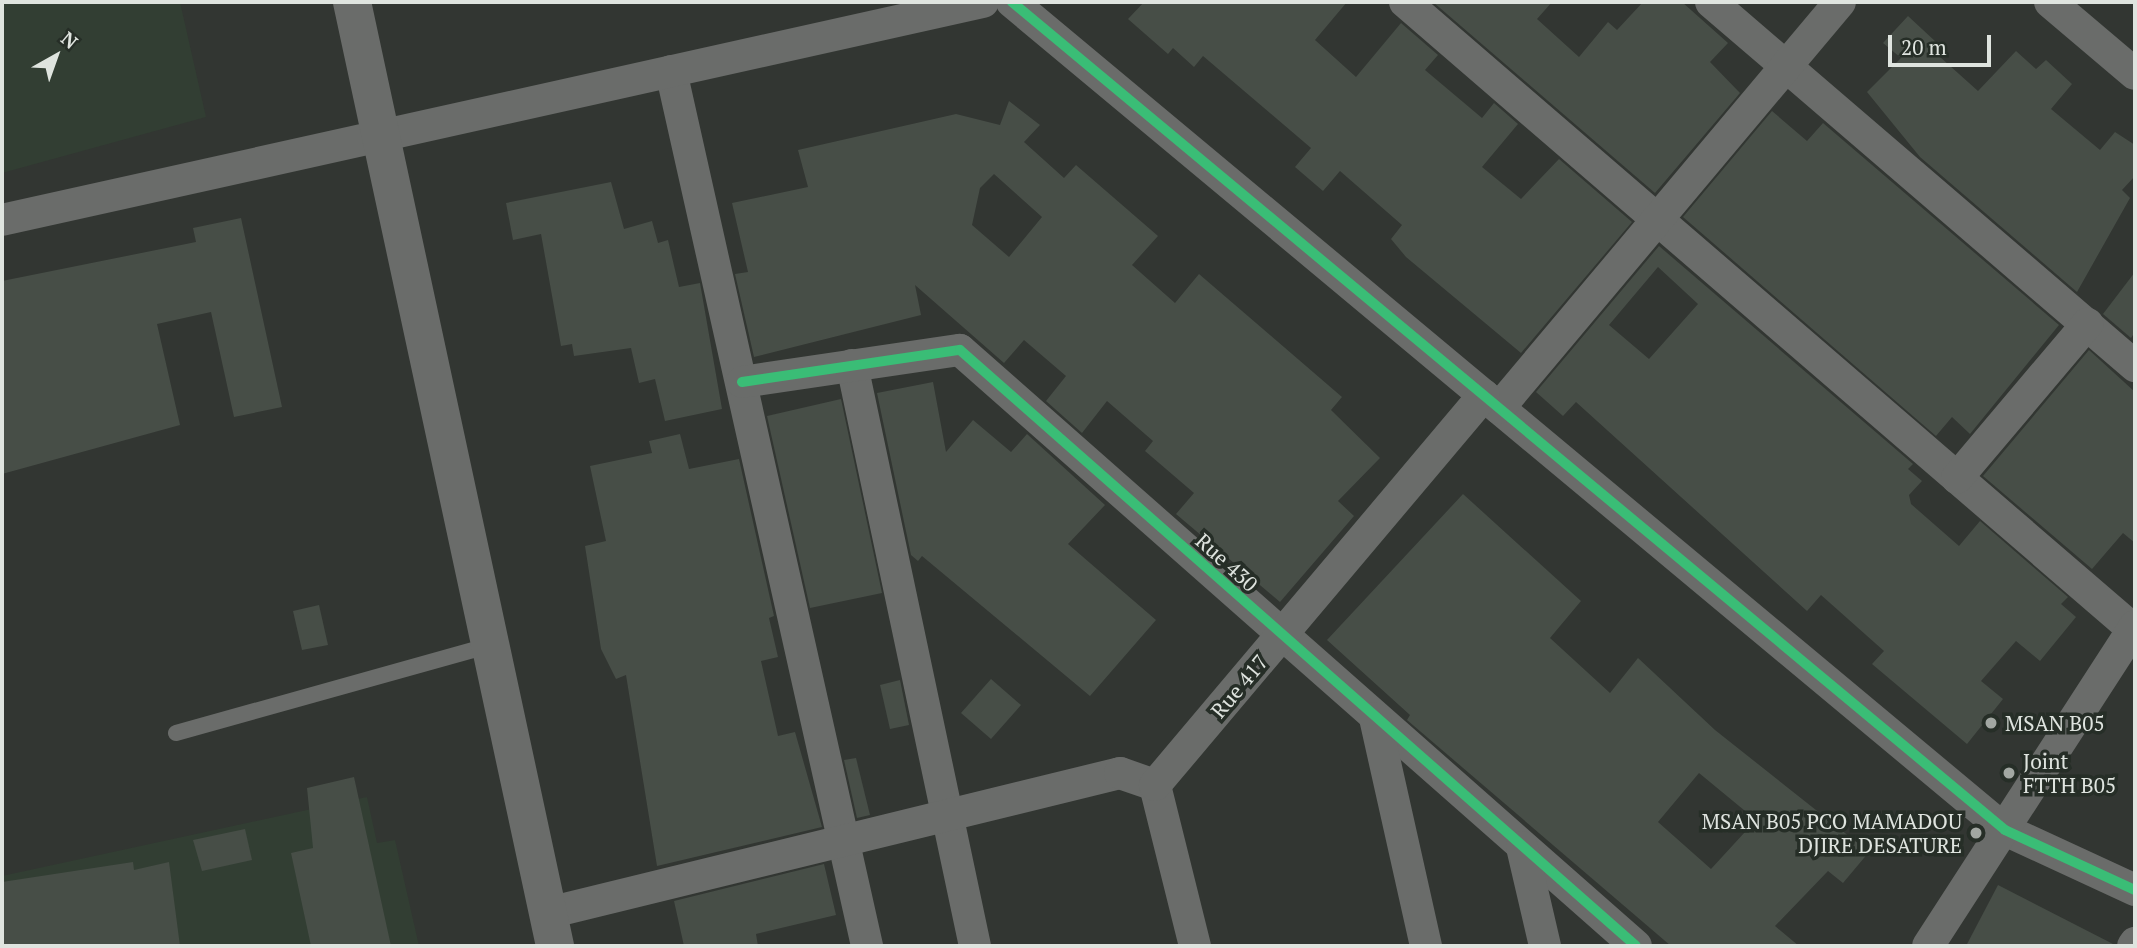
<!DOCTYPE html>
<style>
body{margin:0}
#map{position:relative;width:2137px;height:948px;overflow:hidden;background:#323632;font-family:"PT Serif",serif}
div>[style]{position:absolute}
.built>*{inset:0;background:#323e33}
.building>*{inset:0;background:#474e47}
.service>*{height:16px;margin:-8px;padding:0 8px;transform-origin:8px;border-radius:8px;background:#6a6c6a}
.minor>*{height:32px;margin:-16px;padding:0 16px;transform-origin:16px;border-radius:16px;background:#6a6c6a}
.tertiary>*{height:38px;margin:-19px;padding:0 19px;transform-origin:19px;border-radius:19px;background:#6a6c6a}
.cycleway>*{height:10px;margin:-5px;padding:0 5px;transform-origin:5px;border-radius:5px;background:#3abd76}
.dots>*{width:19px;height:19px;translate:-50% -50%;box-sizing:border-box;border:4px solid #262e27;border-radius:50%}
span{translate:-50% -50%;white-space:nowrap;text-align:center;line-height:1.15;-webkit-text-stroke:7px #262e27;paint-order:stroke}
.street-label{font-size:21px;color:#dfe4df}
.poi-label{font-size:21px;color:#dfe4df}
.left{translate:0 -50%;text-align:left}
.right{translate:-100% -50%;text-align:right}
.frame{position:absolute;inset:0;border:4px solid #dfe4df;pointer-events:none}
.north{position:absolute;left:21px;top:21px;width:70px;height:70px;-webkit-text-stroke:5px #262e27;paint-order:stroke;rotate:40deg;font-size:19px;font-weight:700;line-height:28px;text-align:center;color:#dfe4df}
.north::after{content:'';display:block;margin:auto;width:24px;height:32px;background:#dfe4df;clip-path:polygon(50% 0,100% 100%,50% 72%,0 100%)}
.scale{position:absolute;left:1888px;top:35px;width:103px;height:32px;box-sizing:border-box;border:4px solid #dfe4df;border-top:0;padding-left:9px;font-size:21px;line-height:24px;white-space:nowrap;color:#dfe4df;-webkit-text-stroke:5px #262e27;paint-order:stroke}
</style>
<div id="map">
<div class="built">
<div style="clip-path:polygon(2px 2px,180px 2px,206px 117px,2px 173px)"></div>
<div style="clip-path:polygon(367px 797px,377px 843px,395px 840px,419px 946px,2px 946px,2px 876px)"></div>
</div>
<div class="building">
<div style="clip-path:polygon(1144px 2px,1347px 2px,1315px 40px,1356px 77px,1401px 23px,1438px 55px,1425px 70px,1482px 118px,1494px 103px,1518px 124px,1482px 167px,1521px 199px,1559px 159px,1632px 222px,1521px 353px,1406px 257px,1391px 239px,1402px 225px,1340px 171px,1323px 191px,1295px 167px,1311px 148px,1203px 56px,1194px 67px,1173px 48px,1168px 54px,1128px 19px)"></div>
<div style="clip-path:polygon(1433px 2px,1552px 2px,1537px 19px,1579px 57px,1608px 22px,1617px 30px,1643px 2px,1682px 2px,1728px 43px,1710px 62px,1740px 93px,1655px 193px)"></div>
<div style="clip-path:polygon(1908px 16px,1936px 42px,1930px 48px,1978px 91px,2016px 51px,2036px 69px,2046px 60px,2072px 84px,2051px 109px,2100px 150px,2115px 132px,2135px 145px,2135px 176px,2122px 190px,2130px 198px,2077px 292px,1920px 157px,1867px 92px,1901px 58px,1883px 43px)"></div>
<div style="clip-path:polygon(evenodd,1009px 101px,1040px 125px,1024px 142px,1064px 178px,1076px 165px,1158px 236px,1132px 265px,1175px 303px,1199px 274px,1342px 397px,1331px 410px,1380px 458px,1338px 501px,1354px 516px,1280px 602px,1176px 514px,1194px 493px,1145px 451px,1153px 441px,1107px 401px,1082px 433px,1046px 401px,1066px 376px,1024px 340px,1004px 363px,915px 285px,921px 315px,754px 357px,735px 274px,748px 272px,732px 203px,808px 187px,798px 150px,956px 114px,1000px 125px,1009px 101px,994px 174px,1042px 217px,1009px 257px,972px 225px,980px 188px,994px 174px)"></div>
<div style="clip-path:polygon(1772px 111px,1807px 141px,1823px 123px,2059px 325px,1970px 434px,1952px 417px,1936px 436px,1683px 217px)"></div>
<div style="clip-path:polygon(611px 182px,624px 229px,652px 221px,658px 243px,668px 240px,679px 287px,700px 283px,722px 409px,665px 421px,655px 379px,639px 383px,631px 348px,574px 356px,572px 344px,561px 346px,541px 234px,513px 240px,506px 203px)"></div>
<div style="clip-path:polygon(241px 218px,282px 407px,234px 417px,211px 312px,157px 324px,180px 425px,2px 474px,2px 281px,196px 242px,193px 228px)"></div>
<div style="clip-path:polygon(evenodd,1659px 246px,1913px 464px,1908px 469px,1922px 481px,1909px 495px,1911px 504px,1959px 546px,1980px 521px,2068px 597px,2061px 604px,2076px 617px,2040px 661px,2016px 641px,1981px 681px,2003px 699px,1967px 744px,1872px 664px,1884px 651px,1821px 595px,1807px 611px,1576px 402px,1563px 416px,1536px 392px,1659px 246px,1658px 267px,1698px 304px,1649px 359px,1609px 325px,1658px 267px)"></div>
<div style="clip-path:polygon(2135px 272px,2135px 332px,2131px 338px,2103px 314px)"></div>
<div style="clip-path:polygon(2089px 350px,2135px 392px,2135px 543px,2123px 533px,2092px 569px,1983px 476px)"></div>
<div style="clip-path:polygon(933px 382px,946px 452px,973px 420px,1011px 452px,1027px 434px,1105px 505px,1068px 544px,1156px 620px,1090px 696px,922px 556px,918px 561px,911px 555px,877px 393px)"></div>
<div style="clip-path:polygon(841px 399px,882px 593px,810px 608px,767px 416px)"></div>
<div style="clip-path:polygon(680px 434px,689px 469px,739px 459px,774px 616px,769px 618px,778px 657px,761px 661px,778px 736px,795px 732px,822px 827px,657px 866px,626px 675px,616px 679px,601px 649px,585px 546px,606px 541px,590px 466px,652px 453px,649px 441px)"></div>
<div style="clip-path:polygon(evenodd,1463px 494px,1581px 601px,1550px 638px,1610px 693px,1638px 658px,1715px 730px,1869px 852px,1843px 883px,1828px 871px,1775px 926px,1799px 946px,1671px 946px,1407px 720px,1410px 715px,1327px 640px,1463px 494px,1699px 773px,1756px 820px,1711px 869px,1658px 822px,1699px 773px)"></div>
<div style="clip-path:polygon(319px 605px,328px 645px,302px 650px,293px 611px)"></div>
<div style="clip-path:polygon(991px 679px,1021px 705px,991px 739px,961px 713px)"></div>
<div style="clip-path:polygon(900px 680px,909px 725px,890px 729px,880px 685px)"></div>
<div style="clip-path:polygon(856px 758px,870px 815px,857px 818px,844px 760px)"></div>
<div style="clip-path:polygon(354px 777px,391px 946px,311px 946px,291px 853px,313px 848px,307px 788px)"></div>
<div style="clip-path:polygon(245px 829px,252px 860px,202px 871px,193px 840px)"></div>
<div style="clip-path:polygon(133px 862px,134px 870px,169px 862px,180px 946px,2px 946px,2px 882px)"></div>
<div style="clip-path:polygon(824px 864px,836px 915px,756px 934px,758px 946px,684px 946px,674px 901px)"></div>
<div style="clip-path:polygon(1998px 885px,2115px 945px,2115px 946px,1966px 946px)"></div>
</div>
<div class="service">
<div style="left:176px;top:733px;width:327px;rotate:-15.6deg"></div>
</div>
<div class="minor">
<div style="left:1012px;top:2px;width:1293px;rotate:39.82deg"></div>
<div style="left:2005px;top:830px;width:143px;rotate:24.8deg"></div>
<div style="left:1405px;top:2px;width:964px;rotate:40.75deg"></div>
<div style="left:1711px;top:2px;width:559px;rotate:40.65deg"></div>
<div style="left:2050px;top:2px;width:111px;rotate:40.3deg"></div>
<div style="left:671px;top:71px;width:897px;rotate:77.37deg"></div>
<div style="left:2px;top:220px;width:1005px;rotate:-12.53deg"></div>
<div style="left:852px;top:365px;width:594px;rotate:78.05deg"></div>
<div style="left:742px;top:382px;width:220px;rotate:-8.4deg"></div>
<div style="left:960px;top:350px;width:901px;rotate:41.4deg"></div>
<div style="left:1499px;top:408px;width:530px;rotate:-49.97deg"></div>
<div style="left:1957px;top:478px;width:202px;rotate:-49.8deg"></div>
<div style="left:1375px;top:718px;width:234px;rotate:77.4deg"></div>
<div style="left:1522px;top:847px;width:102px;rotate:76.9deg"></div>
<div style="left:548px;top:913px;width:589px;rotate:-13.75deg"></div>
<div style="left:1120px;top:773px;width:37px;rotate:19deg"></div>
<div style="left:1195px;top:946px;width:166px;rotate:-104deg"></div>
<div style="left:1155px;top:785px;width:510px;rotate:-49.85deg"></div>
<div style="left:1928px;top:946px;width:381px;rotate:-57.1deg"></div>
<div style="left:2133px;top:946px;width:4px;rotate:-56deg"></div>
</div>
<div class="tertiary">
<div style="left:352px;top:2px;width:966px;rotate:77.86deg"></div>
</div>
<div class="cycleway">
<div style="left:1012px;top:2px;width:1293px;rotate:39.82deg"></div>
<div style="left:2005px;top:830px;width:143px;rotate:24.8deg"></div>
<div style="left:742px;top:382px;width:220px;rotate:-8.4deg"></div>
<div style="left:960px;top:350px;width:901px;rotate:41.4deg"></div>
</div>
<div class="dots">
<div style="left:1991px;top:723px;background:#a2a7a2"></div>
<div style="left:2009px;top:773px;background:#a2a7a2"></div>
<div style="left:1976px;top:833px;background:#a2a7a2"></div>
</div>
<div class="street-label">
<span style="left:1227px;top:562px;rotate:42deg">Rue 430</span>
<span style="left:1239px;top:686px;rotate:-50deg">Rue 417</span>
</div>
<div class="poi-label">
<span class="left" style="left:2005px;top:723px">MSAN B05</span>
<span class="left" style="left:2023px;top:773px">Joint<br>FTTH B05</span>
<span class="right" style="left:1962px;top:833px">MSAN B05 PCO MAMADOU<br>DJIRE DESATURE</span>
</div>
<div class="frame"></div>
<div class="north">N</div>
<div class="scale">20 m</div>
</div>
